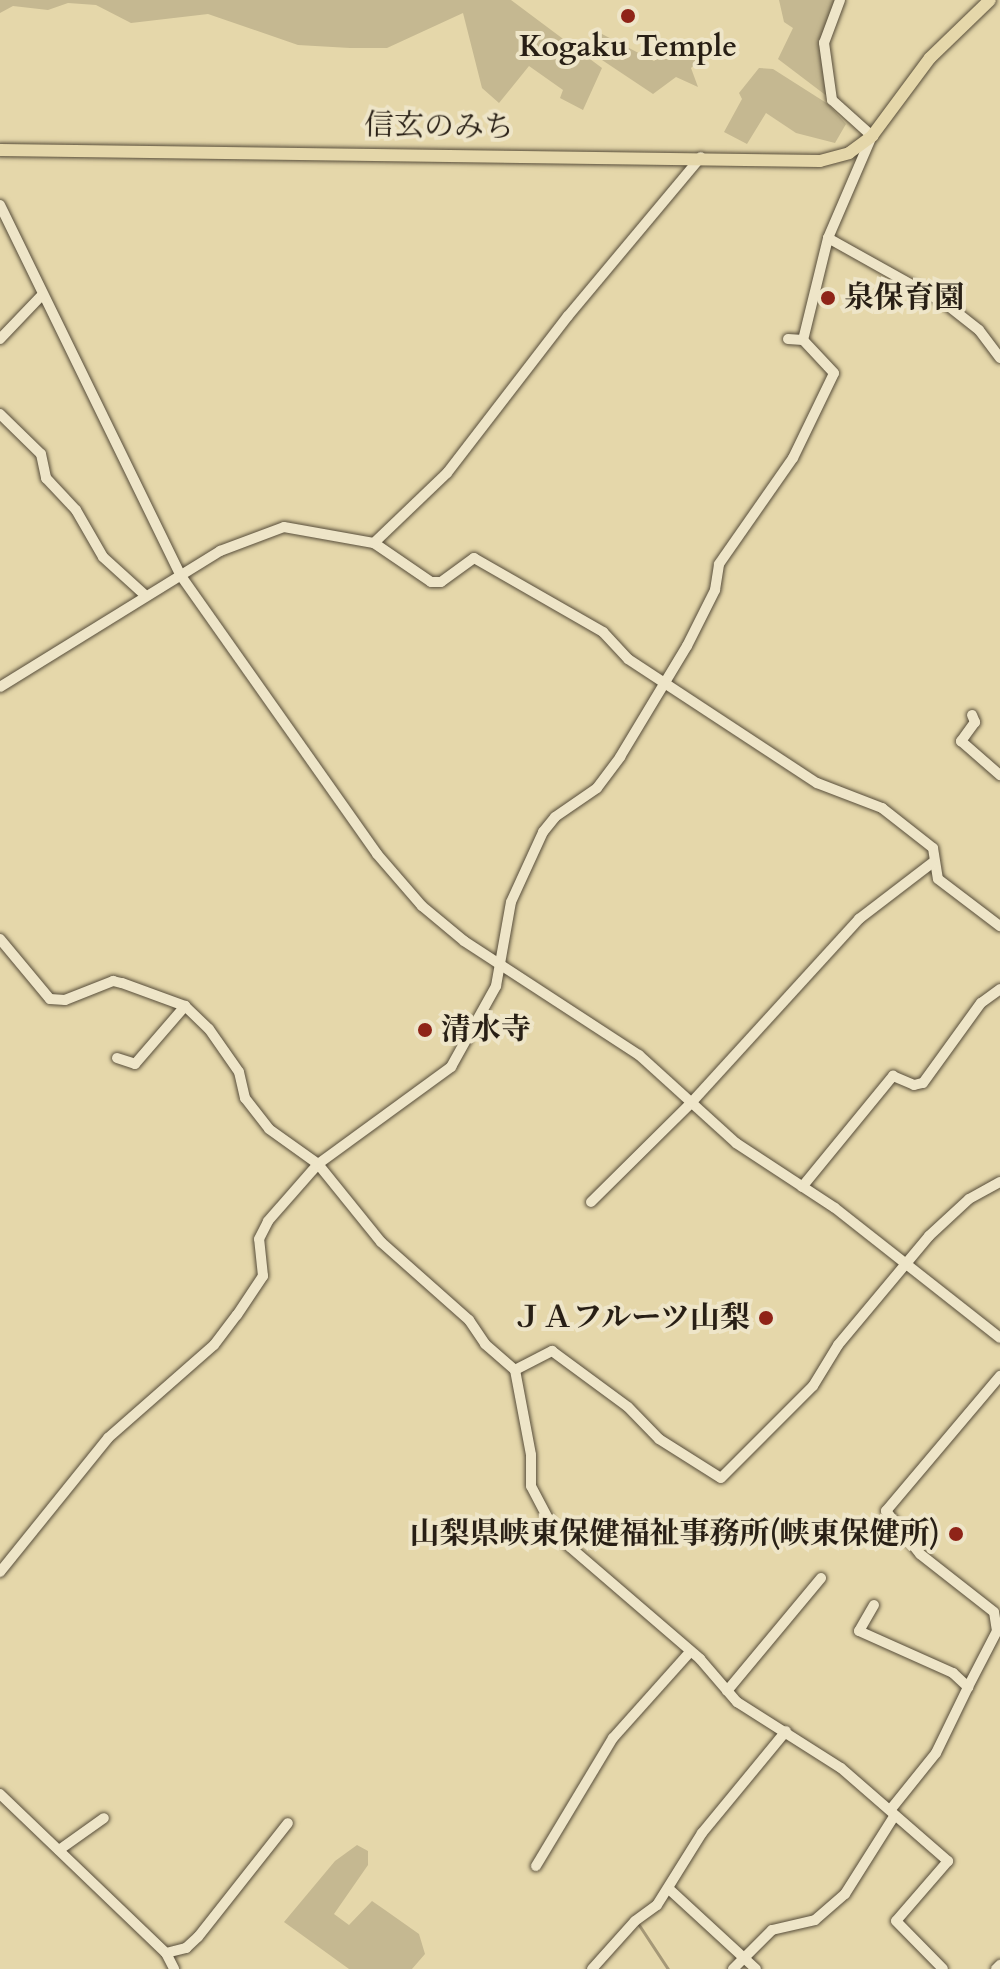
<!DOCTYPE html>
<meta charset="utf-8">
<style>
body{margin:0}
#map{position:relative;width:1000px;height:1969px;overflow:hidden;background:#e5d7aa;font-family:Cardo,"Noto Serif JP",serif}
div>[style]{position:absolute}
.green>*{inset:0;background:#c5b891}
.stream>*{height:3px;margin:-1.5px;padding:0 1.5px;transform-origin:1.5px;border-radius:1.5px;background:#a59877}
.roads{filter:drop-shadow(0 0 2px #574d3a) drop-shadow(0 0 2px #574d3a)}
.minor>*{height:10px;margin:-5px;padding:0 5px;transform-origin:5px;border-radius:5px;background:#eee5c8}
.major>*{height:12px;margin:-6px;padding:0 6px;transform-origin:6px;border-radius:6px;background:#e5d7aa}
.dots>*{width:22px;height:22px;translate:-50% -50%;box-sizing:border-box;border:4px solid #eee5c8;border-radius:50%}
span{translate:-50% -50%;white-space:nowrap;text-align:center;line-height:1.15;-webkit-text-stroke:8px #eee5c8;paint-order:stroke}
.poi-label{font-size:30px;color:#281f15;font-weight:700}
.left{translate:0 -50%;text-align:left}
.right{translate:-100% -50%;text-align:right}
.street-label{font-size:30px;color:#281f15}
</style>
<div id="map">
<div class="green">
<div style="clip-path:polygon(0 0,511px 0,602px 68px,583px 110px,560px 98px,563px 90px,529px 66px,499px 103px,482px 88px,463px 13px,387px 48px,350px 48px,298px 45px,208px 14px,131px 23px,96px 5px,68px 3px,48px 10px,13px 6px,0 13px)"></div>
<div style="clip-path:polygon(779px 0,840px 0,826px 32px,832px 100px,778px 59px,793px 28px,784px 22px)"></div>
<div style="clip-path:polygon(602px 34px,654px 61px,671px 48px,685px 51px,704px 40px,699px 61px,691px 68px,698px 87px,676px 77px,653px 94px,593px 54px,590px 44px)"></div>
<div style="clip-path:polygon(759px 68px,773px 69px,828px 104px,846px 124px,835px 143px,796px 133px,766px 113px,747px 144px,724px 132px,742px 99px,739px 93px)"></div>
<div style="clip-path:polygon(357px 1845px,368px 1851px,368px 1865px,334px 1914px,349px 1925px,372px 1901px,385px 1910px,419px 1934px,425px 1954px,412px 1969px,349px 1969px,284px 1922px,335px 1861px)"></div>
</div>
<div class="stream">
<div style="left:639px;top:1925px;width:53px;rotate:56.6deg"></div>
</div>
<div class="roads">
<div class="minor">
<div style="left:0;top:205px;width:413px;rotate:64deg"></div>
<div style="left:181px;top:576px;width:340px;rotate:54.8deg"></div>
<div style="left:377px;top:854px;width:69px;rotate:49.1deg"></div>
<div style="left:422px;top:906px;width:55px;rotate:39.8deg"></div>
<div style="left:464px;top:941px;width:209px;rotate:33.1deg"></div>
<div style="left:639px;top:1055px;width:131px;rotate:42.2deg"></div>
<div style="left:736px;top:1143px;width:118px;rotate:33.3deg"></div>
<div style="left:835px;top:1208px;width:210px;rotate:38.2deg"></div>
<div style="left:828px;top:238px;width:135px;rotate:29.2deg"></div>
<div style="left:946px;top:304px;width:42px;rotate:38.2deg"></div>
<div style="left:979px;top:330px;width:35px;rotate:53deg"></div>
<div style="left:0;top:339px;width:61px;rotate:-46.3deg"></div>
<div style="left:788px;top:339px;width:15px;rotate:4deg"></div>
<div style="left:0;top:414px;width:57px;rotate:44.3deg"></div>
<div style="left:41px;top:454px;width:25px;rotate:78deg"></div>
<div style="left:46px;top:478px;width:44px;rotate:46.8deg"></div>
<div style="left:76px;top:510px;width:54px;rotate:60.1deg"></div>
<div style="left:103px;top:557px;width:58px;rotate:42.2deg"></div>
<div style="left:374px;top:543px;width:101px;rotate:-43.8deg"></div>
<div style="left:447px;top:473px;width:198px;rotate:-52.4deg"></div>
<div style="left:568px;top:316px;width:207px;rotate:-50.1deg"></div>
<div style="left:0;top:687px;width:259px;rotate:-31.7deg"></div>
<div style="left:220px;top:551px;width:68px;rotate:-20.6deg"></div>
<div style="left:284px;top:527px;width:91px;rotate:10.1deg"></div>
<div style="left:374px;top:543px;width:69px;rotate:34.4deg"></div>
<div style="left:431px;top:582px;width:10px"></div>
<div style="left:441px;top:582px;width:41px;rotate:-36deg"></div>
<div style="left:474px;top:558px;width:149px;rotate:29.8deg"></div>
<div style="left:603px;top:632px;width:37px;rotate:47deg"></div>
<div style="left:628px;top:659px;width:226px;rotate:33.3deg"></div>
<div style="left:817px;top:783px;width:70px;rotate:21deg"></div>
<div style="left:882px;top:808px;width:65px;rotate:38.1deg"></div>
<div style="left:933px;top:848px;width:31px;rotate:81deg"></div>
<div style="left:938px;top:879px;width:78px;rotate:37.2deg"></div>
<div style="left:972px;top:715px;width:8px;rotate:67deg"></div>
<div style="left:975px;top:722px;width:24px;rotate:126deg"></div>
<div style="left:961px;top:741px;width:52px;rotate:41.1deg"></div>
<div style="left:0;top:939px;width:78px;rotate:50.2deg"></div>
<div style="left:50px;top:999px;width:15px;rotate:4deg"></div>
<div style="left:65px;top:1000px;width:52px;rotate:-21.6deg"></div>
<div style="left:113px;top:981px;width:9px;rotate:13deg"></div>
<div style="left:122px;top:983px;width:67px;rotate:20.1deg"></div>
<div style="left:185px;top:1006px;width:33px;rotate:44deg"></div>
<div style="left:209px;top:1029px;width:52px;rotate:55.1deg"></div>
<div style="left:239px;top:1072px;width:27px;rotate:77deg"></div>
<div style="left:245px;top:1098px;width:39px;rotate:52deg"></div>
<div style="left:269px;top:1129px;width:60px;rotate:35.5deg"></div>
<div style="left:318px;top:1164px;width:100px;rotate:51.1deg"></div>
<div style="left:381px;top:1242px;width:118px;rotate:41.6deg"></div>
<div style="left:469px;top:1320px;width:29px;rotate:56deg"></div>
<div style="left:485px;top:1344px;width:40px;rotate:41deg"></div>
<div style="left:515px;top:1370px;width:86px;rotate:79.3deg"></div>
<div style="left:531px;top:1455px;width:31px;rotate:90deg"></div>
<div style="left:531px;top:1486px;width:45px;rotate:62.3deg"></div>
<div style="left:552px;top:1526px;width:28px;rotate:49deg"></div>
<div style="left:570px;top:1547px;width:172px;rotate:40.7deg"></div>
<div style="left:700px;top:1659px;width:57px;rotate:49.3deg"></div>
<div style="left:737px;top:1702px;width:123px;rotate:32.4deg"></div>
<div style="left:841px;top:1768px;width:142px;rotate:41deg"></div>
<div style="left:948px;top:1861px;width:79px;rotate:130.9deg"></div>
<div style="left:896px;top:1921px;width:67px;rotate:45.6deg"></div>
<div style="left:117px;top:1058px;width:19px;rotate:18deg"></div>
<div style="left:135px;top:1064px;width:77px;rotate:-49.2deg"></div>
<div style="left:802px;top:1187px;width:144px;rotate:-50.7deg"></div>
<div style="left:893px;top:1076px;width:23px;rotate:23deg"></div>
<div style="left:914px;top:1085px;width:9px;rotate:-13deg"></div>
<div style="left:923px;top:1083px;width:99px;rotate:-54.1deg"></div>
<div style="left:981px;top:1003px;width:24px;rotate:-36deg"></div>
<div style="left:591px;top:1202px;width:142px;rotate:-44.7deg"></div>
<div style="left:692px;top:1102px;width:248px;rotate:-47.6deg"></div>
<div style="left:859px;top:919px;width:92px;rotate:-37.5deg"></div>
<div style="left:515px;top:1370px;width:42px;rotate:-27.2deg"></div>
<div style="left:552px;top:1351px;width:94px;rotate:36.4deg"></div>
<div style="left:628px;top:1407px;width:45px;rotate:45.9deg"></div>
<div style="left:659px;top:1439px;width:73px;rotate:32.2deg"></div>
<div style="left:721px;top:1478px;width:130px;rotate:-45deg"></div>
<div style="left:813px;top:1386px;width:48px;rotate:-58.6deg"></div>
<div style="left:838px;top:1345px;width:142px;rotate:-50.1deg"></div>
<div style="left:929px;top:1236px;width:54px;rotate:-42.8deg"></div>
<div style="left:969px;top:1199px;width:35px;rotate:-29deg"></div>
<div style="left:0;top:1572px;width:172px;rotate:-51.1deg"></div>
<div style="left:108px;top:1438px;width:141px;rotate:-41.3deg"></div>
<div style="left:214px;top:1345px;width:38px;rotate:-53deg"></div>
<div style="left:237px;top:1315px;width:47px;rotate:-56.3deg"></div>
<div style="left:263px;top:1276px;width:37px;rotate:-96deg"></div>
<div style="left:259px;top:1239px;width:20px;rotate:-63deg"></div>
<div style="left:268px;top:1221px;width:76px;rotate:-48.7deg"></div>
<div style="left:318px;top:1164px;width:165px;rotate:-36.1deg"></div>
<div style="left:451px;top:1067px;width:93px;rotate:-60.9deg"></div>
<div style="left:496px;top:986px;width:85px;rotate:-79.9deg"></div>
<div style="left:511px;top:902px;width:77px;rotate:-65.4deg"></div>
<div style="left:543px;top:832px;width:19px;rotate:-51deg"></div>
<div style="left:555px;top:817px;width:51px;rotate:-34.6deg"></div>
<div style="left:597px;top:788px;width:39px;rotate:-53deg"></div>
<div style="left:620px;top:757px;width:130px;rotate:-58.9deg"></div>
<div style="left:687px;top:646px;width:63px;rotate:-63.4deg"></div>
<div style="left:715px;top:590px;width:26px;rotate:-81deg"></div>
<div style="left:719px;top:564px;width:129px;rotate:-55.1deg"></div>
<div style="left:793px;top:458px;width:94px;rotate:-64.2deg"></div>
<div style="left:834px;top:373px;width:45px;rotate:-133.2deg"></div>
<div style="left:803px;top:340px;width:105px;rotate:-76.2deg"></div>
<div style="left:828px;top:238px;width:111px;rotate:-66.7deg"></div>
<div style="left:872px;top:136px;width:54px;rotate:-138deg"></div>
<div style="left:832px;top:100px;width:58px;rotate:-98deg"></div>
<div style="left:824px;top:43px;width:46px;rotate:-69.6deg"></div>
<div style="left:874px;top:1605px;width:30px;rotate:120deg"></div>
<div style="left:859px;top:1631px;width:103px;rotate:24.1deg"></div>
<div style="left:953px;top:1673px;width:21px;rotate:43deg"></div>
<div style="left:968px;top:1687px;width:63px;rotate:-62.6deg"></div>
<div style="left:997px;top:1631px;width:19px;rotate:-99deg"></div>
<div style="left:994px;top:1612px;width:94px;rotate:-141.9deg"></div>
<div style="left:920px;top:1554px;width:55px;rotate:-128.3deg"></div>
<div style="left:886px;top:1511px;width:177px;rotate:-49.8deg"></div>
<div style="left:727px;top:1691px;width:147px;rotate:-50.2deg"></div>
<div style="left:0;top:1794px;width:230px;rotate:43.8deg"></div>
<div style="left:166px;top:1953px;width:18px;rotate:63deg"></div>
<div style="left:891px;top:1809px;width:72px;rotate:-51.2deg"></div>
<div style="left:936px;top:1753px;width:73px;rotate:-64.1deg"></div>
<div style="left:59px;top:1850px;width:55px;rotate:-35.4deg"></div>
<div style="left:536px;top:1866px;width:149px;rotate:-59deg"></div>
<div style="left:613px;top:1738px;width:115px;rotate:-48.2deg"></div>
<div style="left:669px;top:1889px;width:118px;rotate:42.6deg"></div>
<div style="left:166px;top:1953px;width:21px;rotate:-14deg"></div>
<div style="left:186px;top:1948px;width:16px;rotate:-43deg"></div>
<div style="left:198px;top:1937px;width:145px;rotate:-51.7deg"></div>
<div style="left:592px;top:1969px;width:64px;rotate:-48.1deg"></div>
<div style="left:635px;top:1921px;width:27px;rotate:-36deg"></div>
<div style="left:657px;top:1905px;width:85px;rotate:-58deg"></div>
<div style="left:702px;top:1833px;width:132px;rotate:-50.5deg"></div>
<div style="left:733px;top:1969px;width:55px;rotate:-45deg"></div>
<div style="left:772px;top:1930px;width:44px;rotate:-13.1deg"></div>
<div style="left:815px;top:1920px;width:40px;rotate:-41deg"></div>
<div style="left:845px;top:1894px;width:93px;rotate:-57.7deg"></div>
<div style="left:996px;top:1969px;width:6px;rotate:-45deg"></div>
</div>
<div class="major">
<div style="left:0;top:150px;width:820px;rotate:0.77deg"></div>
<div style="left:820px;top:161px;width:30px;rotate:-15deg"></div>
<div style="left:849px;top:153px;width:29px;rotate:-36deg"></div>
<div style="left:872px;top:136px;width:97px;rotate:-53.4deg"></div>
<div style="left:930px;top:58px;width:83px;rotate:-44deg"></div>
</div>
</div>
<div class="dots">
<div style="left:628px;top:16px;background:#8f2418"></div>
<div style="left:828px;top:298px;background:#8f2418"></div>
<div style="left:425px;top:1030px;background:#8f2418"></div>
<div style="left:766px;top:1318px;background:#8f2418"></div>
<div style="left:956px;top:1534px;background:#8f2418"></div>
</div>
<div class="poi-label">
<span style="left:628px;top:47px">Kogaku Temple</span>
<span class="left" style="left:844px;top:298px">泉保育園</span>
<span class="left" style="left:441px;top:1030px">清水寺</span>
<span class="right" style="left:750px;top:1318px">ＪＡフルーツ山梨</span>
<span class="right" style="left:940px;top:1534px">山梨県峡東保健福祉事務所(峡東保健所)</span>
</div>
<div class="street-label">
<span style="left:439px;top:127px;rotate:1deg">信玄のみち</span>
</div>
</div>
